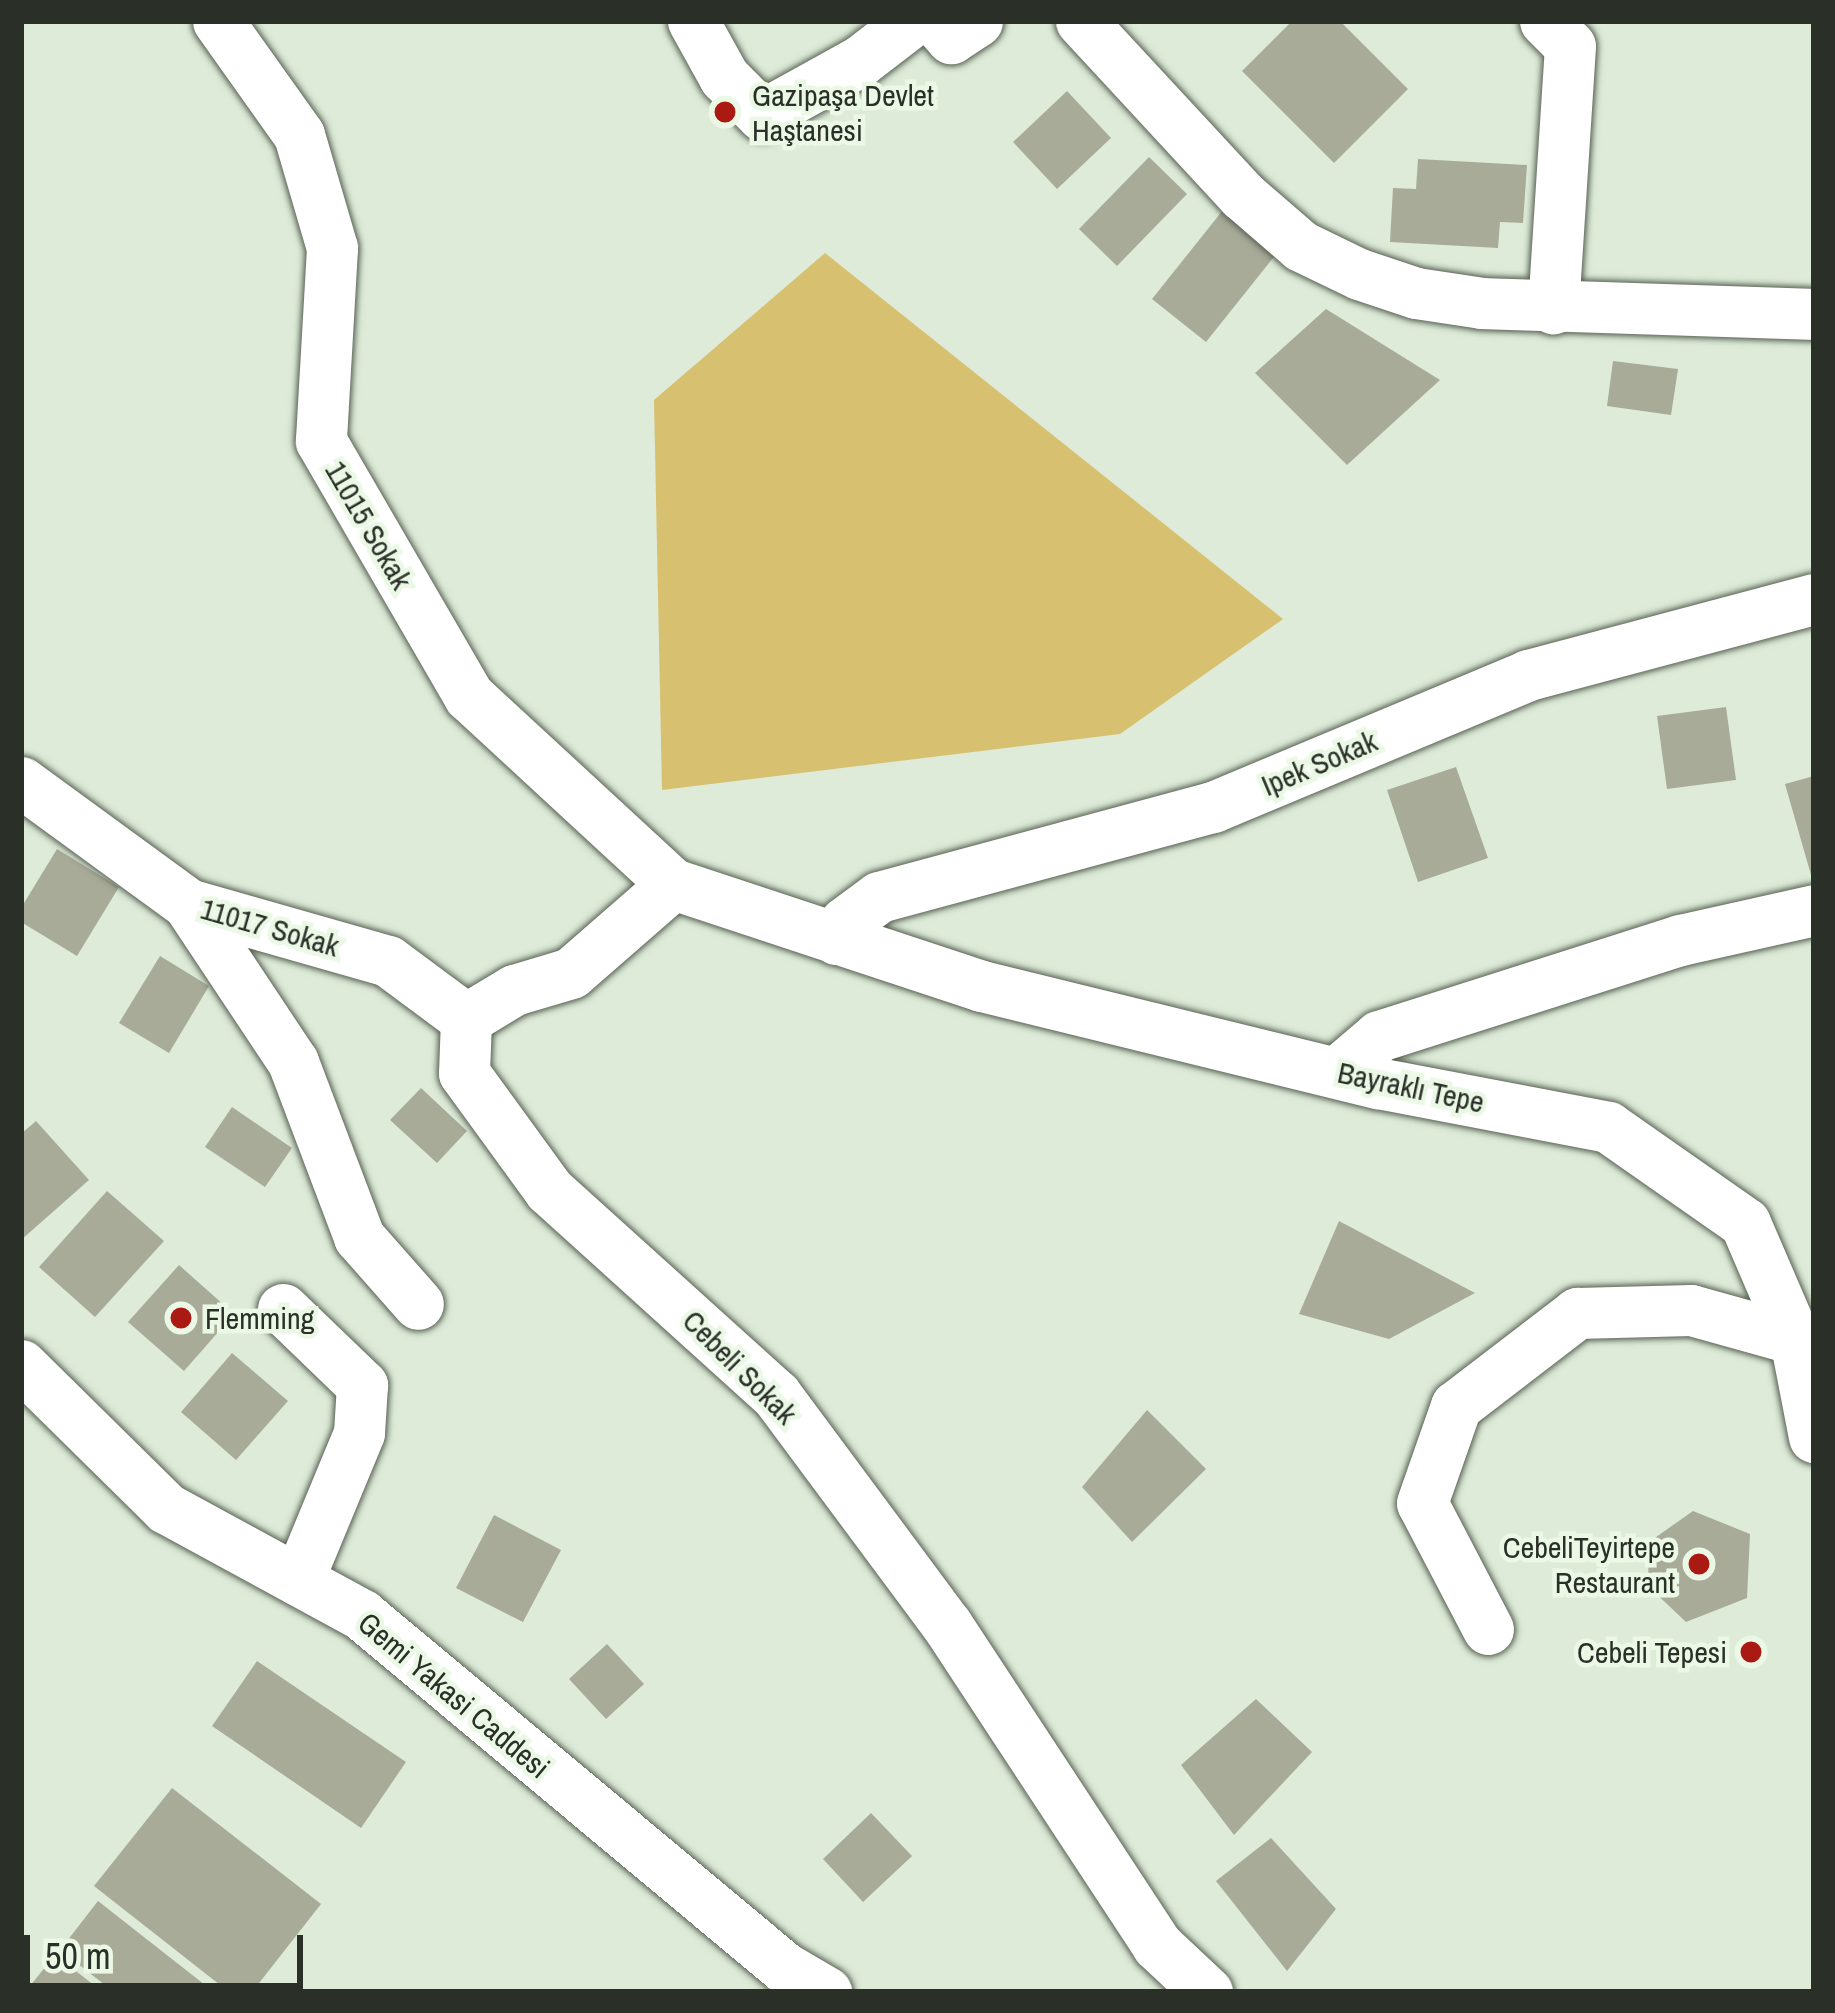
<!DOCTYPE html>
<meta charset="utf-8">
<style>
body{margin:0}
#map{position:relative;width:1835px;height:2013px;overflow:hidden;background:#deebd9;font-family:"Archivo Narrow",sans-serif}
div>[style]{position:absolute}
.green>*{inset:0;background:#d7c06f}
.building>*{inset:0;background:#a8ab98}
.roads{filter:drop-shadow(0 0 3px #576152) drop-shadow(0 0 3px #576152)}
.minor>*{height:51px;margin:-25.5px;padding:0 25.5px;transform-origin:25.5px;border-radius:25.5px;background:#fff}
.dots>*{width:33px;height:33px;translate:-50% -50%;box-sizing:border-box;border:6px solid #ebf8e6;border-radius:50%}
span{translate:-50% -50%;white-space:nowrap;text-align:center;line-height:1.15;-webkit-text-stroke:9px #ebf8e6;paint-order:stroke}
.poi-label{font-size:30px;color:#2a2f28}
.left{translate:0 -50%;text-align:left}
.right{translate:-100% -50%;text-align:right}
.street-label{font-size:30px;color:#2a2f28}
.frame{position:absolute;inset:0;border:24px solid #2a2f28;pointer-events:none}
.scale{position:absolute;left:24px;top:1935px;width:279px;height:54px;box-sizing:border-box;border:6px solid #2a2f28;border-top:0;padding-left:15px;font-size:36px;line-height:42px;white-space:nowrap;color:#2a2f28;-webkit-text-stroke:9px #ebf8e6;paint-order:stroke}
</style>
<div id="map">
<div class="green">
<div style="clip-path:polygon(825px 253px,1283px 619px,1120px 734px,662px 790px,654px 400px)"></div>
</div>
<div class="building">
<div style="clip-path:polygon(1292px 21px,1340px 21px,1408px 89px,1334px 163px,1242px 71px)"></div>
<div style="clip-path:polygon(1067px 91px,1111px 138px,1057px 189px,1013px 142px)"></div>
<div style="clip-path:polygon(1149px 157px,1187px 194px,1117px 266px,1079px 229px)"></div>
<div style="clip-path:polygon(1418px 159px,1527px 165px,1523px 223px,1500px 222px,1498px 248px,1390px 242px,1393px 188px,1416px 189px)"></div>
<div style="clip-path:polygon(1231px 200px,1285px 243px,1206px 342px,1152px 299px)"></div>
<div style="clip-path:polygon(1326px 309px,1440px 380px,1347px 465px,1255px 373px)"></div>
<div style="clip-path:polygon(1613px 361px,1678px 369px,1671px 415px,1607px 406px)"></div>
<div style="clip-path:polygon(1726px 707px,1736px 780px,1667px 789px,1657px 716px)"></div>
<div style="clip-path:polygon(1456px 767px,1488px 858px,1418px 882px,1387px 790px)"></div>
<div style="clip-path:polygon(1814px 776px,1814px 881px,1813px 882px,1785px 784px)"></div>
<div style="clip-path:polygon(57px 849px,119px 887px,77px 956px,21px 922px,21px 908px)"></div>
<div style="clip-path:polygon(160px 956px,209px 986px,169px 1053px,119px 1023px)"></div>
<div style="clip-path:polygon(421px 1088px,467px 1131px,437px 1163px,390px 1120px)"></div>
<div style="clip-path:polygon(232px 1107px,292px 1148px,265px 1187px,205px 1147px)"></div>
<div style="clip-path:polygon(36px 1121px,89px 1180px,21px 1240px,21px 1134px)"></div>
<div style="clip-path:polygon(107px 1191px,164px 1241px,95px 1317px,39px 1267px)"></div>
<div style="clip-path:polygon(1339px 1221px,1475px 1293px,1389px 1339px,1299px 1314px)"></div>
<div style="clip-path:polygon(179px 1265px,234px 1314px,184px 1371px,128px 1322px)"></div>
<div style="clip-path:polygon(232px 1353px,288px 1401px,236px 1460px,181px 1412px)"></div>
<div style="clip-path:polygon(1147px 1410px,1206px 1469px,1132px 1542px,1082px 1487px)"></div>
<div style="clip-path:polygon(1693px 1511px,1750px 1534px,1747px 1598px,1686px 1622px,1648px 1586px,1649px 1542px)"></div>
<div style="clip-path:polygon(494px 1515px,561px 1550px,523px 1622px,456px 1588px)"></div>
<div style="clip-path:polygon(607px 1644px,644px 1684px,606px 1719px,569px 1679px)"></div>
<div style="clip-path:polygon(257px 1661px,406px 1762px,361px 1828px,212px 1726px)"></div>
<div style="clip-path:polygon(1256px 1699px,1312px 1752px,1234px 1835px,1181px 1765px)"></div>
<div style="clip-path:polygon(172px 1788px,321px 1904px,252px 1992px,229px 1992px,94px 1886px)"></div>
<div style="clip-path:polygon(871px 1813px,912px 1856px,863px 1902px,823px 1859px)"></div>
<div style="clip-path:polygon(1271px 1838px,1336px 1909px,1287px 1971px,1216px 1881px)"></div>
<div style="clip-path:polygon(98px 1901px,214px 1992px,114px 1992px,60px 1950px)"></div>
<div style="clip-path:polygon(55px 1955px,103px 1992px,25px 1992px)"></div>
</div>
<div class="roads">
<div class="minor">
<div style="left:218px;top:21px;width:140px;rotate:54.6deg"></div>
<div style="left:299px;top:135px;width:118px;rotate:73.7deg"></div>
<div style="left:332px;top:248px;width:193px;rotate:93.3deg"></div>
<div style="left:321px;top:441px;width:295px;rotate:59.9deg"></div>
<div style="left:469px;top:696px;width:277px;rotate:42.7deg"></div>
<div style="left:673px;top:884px;width:325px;rotate:18.3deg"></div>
<div style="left:982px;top:986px;width:408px;rotate:13.8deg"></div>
<div style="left:1378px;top:1083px;width:234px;rotate:10.8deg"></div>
<div style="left:1608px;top:1127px;width:167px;rotate:35deg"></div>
<div style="left:1745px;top:1223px;width:126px;rotate:66.7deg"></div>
<div style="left:1795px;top:1339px;width:100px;rotate:79deg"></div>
<div style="left:693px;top:21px;width:64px;rotate:61deg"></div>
<div style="left:724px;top:77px;width:54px;rotate:45deg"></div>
<div style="left:762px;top:115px;width:112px;rotate:-28.9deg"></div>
<div style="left:860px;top:61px;width:66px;rotate:-37.6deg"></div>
<div style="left:936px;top:21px;width:23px;rotate:49deg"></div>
<div style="left:951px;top:38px;width:31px;rotate:-33deg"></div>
<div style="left:1081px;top:21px;width:237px;rotate:47.2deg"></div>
<div style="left:1242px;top:195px;width:78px;rotate:40.8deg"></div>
<div style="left:1301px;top:246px;width:64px;rotate:25.8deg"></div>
<div style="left:1359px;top:274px;width:60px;rotate:18.4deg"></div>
<div style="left:1416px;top:293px;width:67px;rotate:8.6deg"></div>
<div style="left:1482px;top:303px;width:332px;rotate:1.9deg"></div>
<div style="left:1545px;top:21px;width:35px;rotate:45deg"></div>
<div style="left:1570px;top:46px;width:263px;rotate:93.7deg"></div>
<div style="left:21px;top:782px;width:207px;rotate:36.1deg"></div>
<div style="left:188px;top:904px;width:208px;rotate:15.9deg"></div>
<div style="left:388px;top:961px;width:97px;rotate:36.6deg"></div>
<div style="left:673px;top:884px;width:135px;rotate:138.9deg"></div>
<div style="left:571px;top:973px;width:59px;rotate:163.4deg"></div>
<div style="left:514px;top:990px;width:56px;rotate:148.9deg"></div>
<div style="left:466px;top:1019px;width:54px;rotate:92.1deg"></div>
<div style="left:464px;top:1073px;width:145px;rotate:54deg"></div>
<div style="left:549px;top:1190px;width:306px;rotate:42.1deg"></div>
<div style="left:776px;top:1395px;width:287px;rotate:53.4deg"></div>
<div style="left:947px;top:1625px;width:383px;rotate:56.7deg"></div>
<div style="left:1157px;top:1945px;width:69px;rotate:43.2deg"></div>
<div style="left:188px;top:904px;width:190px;rotate:56.4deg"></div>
<div style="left:293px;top:1062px;width:187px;rotate:69.3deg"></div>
<div style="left:359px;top:1237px;width:89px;rotate:48.6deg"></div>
<div style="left:836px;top:939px;width:19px;rotate:-62deg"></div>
<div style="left:845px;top:922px;width:42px;rotate:-36.3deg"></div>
<div style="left:879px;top:897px;width:346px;rotate:-15.1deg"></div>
<div style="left:1213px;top:807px;width:342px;rotate:-22.7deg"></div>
<div style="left:1528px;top:675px;width:296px;rotate:-14.9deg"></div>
<div style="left:1338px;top:1071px;width:54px;rotate:-40.5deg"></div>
<div style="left:1379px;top:1036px;width:316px;rotate:-17.7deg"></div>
<div style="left:1680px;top:940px;width:137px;rotate:-12.6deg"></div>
<div style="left:283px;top:1309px;width:110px;rotate:43.9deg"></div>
<div style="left:362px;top:1385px;width:48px;rotate:93.6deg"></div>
<div style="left:359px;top:1433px;width:159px;rotate:112.5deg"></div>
<div style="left:21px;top:1365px;width:204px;rotate:44.6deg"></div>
<div style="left:166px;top:1508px;width:223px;rotate:28.6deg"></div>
<div style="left:362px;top:1615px;width:551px;rotate:39.85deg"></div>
<div style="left:785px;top:1968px;width:48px;rotate:30.3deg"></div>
<div style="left:1488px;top:1629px;width:142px;rotate:-117.6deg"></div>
<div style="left:1422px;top:1503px;width:103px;rotate:-70.7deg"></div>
<div style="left:1456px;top:1406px;width:153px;rotate:-37.5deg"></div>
<div style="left:1577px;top:1313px;width:114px;rotate:-1.5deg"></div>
<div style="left:1691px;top:1310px;width:108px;rotate:15.6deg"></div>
</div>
</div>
<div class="dots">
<div style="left:725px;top:112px;background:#ab1a12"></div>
<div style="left:181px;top:1318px;background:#ab1a12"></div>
<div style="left:1699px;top:1564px;background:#ab1a12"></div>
<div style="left:1751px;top:1652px;background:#ab1a12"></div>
</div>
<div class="poi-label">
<span class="left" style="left:752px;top:112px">Gazipaşa Devlet<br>Haştanesi</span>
<span class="left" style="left:205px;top:1318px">Flemming</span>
<span class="right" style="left:1675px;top:1564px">CebeliTeyirtepe<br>Restaurant</span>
<span class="right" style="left:1727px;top:1652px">Cebeli Tepesi</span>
</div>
<div class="street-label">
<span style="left:369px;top:525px;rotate:60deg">11015 Sokak</span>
<span style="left:1319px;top:763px;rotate:-23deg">Ipek Sokak</span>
<span style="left:270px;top:927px;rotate:16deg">11017 Sokak</span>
<span style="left:1411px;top:1087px;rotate:12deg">Bayraklı Tepe</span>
<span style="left:740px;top:1367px;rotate:45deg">Cebeli Sokak</span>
<span style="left:454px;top:1695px;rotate:40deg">Gemi Yakasi Caddesi</span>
</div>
<div class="frame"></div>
<div class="scale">50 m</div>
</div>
